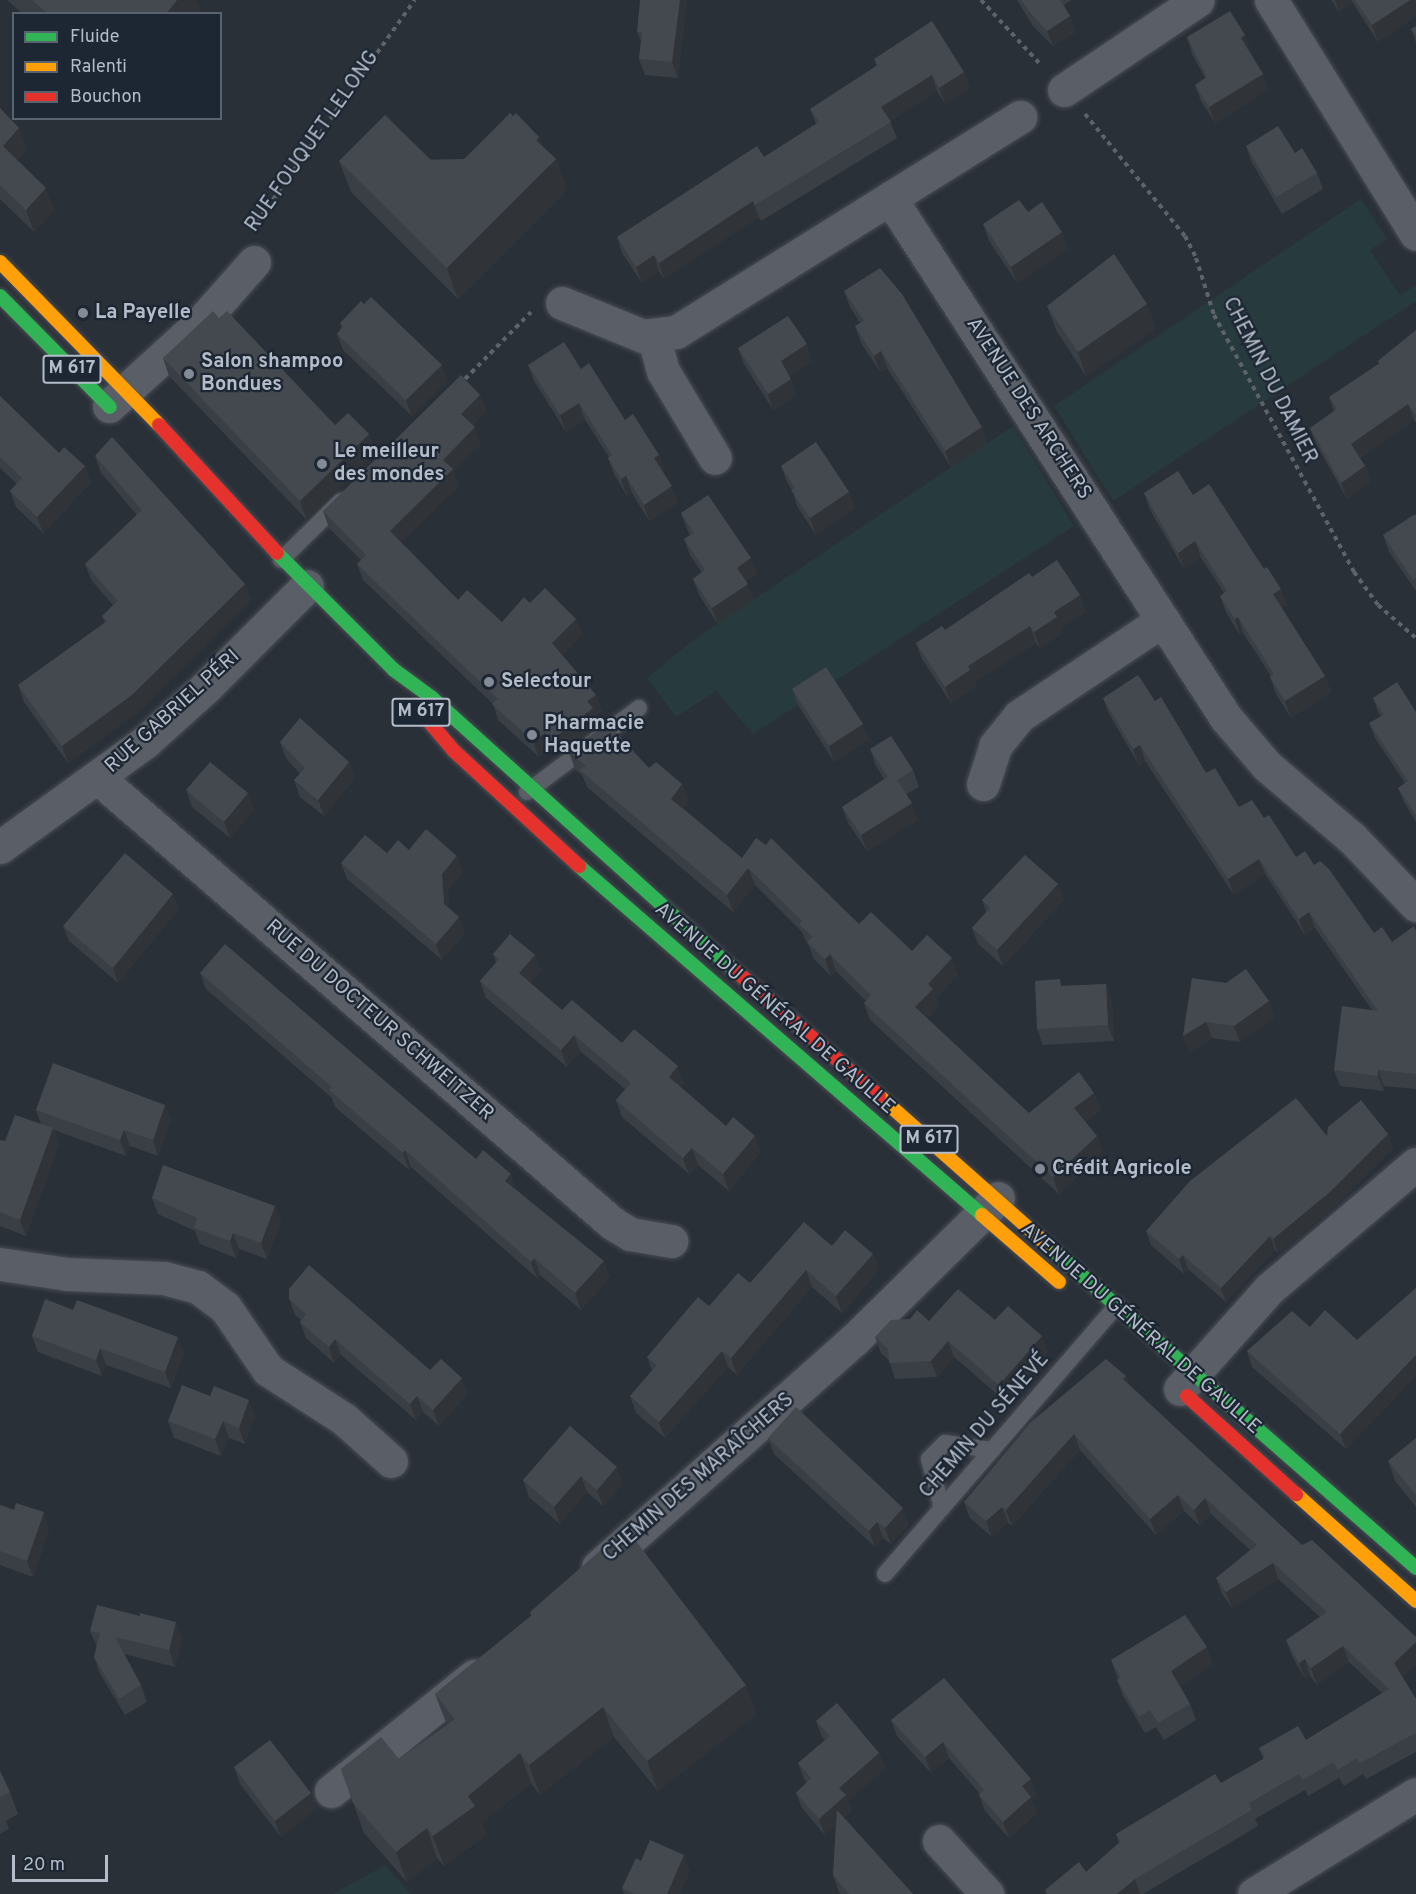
<!DOCTYPE html>
<meta charset="utf-8">
<style>
body{margin:0}
#map{position:relative;width:1416px;height:1894px;overflow:hidden;background:#2a3038;font-family:Overpass,sans-serif}
div>[style]{position:absolute}
.green>*{inset:0;background:#273a3e}
.path>*{height:4px;margin-top:-2px;transform-origin:0;background:repeating-linear-gradient(90deg,#5d636a 0 4.5px,transparent 0 9px)}
.roads{filter:drop-shadow(0 0 2px #484c53) drop-shadow(0 0 2px #484c53)}
.lane>*{height:16px;margin:-8px;padding:0 8px;transform-origin:8px;border-radius:8px;background:#5a5e66}
.street>*{height:33px;margin:-16.5px;padding:0 16.5px;transform-origin:16.5px;border-radius:16.5px;background:#5a5e66}
.fast>*{height:14px;margin:-7px;padding:0 7px;transform-origin:7px;border-radius:7px;background:#30b455}
.slow>*{height:14px;margin:-7px;padding:0 7px;transform-origin:7px;border-radius:7px;background:#ff9f0a}
.jam>*{height:14px;margin:-7px;padding:0 7px;transform-origin:7px;border-radius:7px;background:#e5322d}
.wall>*{inset:0;background:#3a3f45}
.shaded-wall>*{inset:0;background:#303338}
.building>*{inset:0;background:#444950}
.dots>*{width:16px;height:16px;translate:-50% -50%;box-sizing:border-box;border:3px solid #1d2633;border-radius:50%}
span{translate:-50% -50%;white-space:nowrap;text-align:center;line-height:1.15;-webkit-text-stroke:4.5px #1d2633;paint-order:stroke}
.shield-label span{padding:2px 4px;background:#1d2633;border:2px solid;border-radius:4px;-webkit-text-stroke-width:0}
.shield-label{font-size:18px;color:#b4bcc9;font-weight:700}
.street-label{font-size:20px;color:#b4bcc9}
.poi-label{font-size:20px;color:#b4bcc9;font-weight:700}
.left{translate:0 -50%;text-align:left}
.legend{position:absolute;left:12px;top:12px;width:210px;height:108px;box-sizing:border-box;background:#1d2633;border:2px solid #59626f;margin:0;padding:8px 10px;list-style:none;font-size:18px;color:#b4bcc9}
.legend li{display:flex;align-items:center;gap:12px;height:30px}
.legend b{width:30px;border:2px solid #59626f}
.scale{position:absolute;left:12px;top:1855px;width:96px;height:27px;box-sizing:border-box;border:3px solid #b4bcc9;border-top:0;padding-left:8px;font-size:18px;line-height:21px;white-space:nowrap;color:#b4bcc9;-webkit-text-stroke:4px #1d2633;paint-order:stroke}
</style>
<div id="map">
<div class="green">
<div style="clip-path:polygon(1361px 199px,1387px 239px,1370px 250px,1400px 295px,1416px 285px,1416px 301px,1113px 501px,1054px 406px)"></div>
<div style="clip-path:polygon(1013px 426px,1074px 526px,753px 734px,716px 691px,676px 717px,647px 678px,692px 641px)"></div>
<div style="clip-path:polygon(385px 1865px,411px 1894px,333px 1894px)"></div>
</div>
<div class="path">
<div style="left:981px;top:0;width:90px;rotate:47.3deg"></div>
<div style="left:1085px;top:114px;width:158px;rotate:50.7deg"></div>
<div style="left:1185px;top:236px;width:25px;rotate:63deg"></div>
<div style="left:1196px;top:258px;width:60px;rotate:72.5deg"></div>
<div style="left:1214px;top:315px;width:293px;rotate:61.4deg"></div>
<div style="left:1354px;top:572px;width:41px;rotate:54deg"></div>
<div style="left:1378px;top:605px;width:50px;rotate:41deg"></div>
<div style="left:252px;top:229px;width:281px;rotate:-54.6deg"></div>
<div style="left:465px;top:379px;width:94px;rotate:-45.4deg"></div>
</div>
<div class="roads">
<div class="lane">
<div style="left:281px;top:560px;width:84px;rotate:-44.5deg"></div>
<div style="left:527px;top:792px;width:140px;rotate:-36.9deg"></div>
<div style="left:942px;top:1508px;width:51px;rotate:-104.9deg"></div>
<div style="left:929px;top:1459px;width:23px;rotate:-45deg"></div>
<div style="left:945px;top:1443px;width:48px;rotate:8.5deg"></div>
<div style="left:885px;top:1574px;width:355px;rotate:-49.2deg"></div>
</div>
<div class="street">
<div style="left:1271px;top:0;width:275px;rotate:58.2deg"></div>
<div style="left:1064px;top:90px;width:161px;rotate:-33.9deg"></div>
<div style="left:890px;top:198px;width:619px;rotate:57.13deg"></div>
<div style="left:1226px;top:718px;width:63px;rotate:49.5deg"></div>
<div style="left:1267px;top:766px;width:111px;rotate:40.3deg"></div>
<div style="left:1352px;top:838px;width:93px;rotate:46.3deg"></div>
<div style="left:562px;top:303px;width:87px;rotate:22.2deg"></div>
<div style="left:643px;top:336px;width:33px;rotate:-7deg"></div>
<div style="left:676px;top:332px;width:406px;rotate:-32deg"></div>
<div style="left:654px;top:338px;width:34px;rotate:75deg"></div>
<div style="left:663px;top:371px;width:101px;rotate:59.1deg"></div>
<div style="left:109px;top:406px;width:125px;rotate:-42.4deg"></div>
<div style="left:201px;top:322px;width:80px;rotate:-48.5deg"></div>
<div style="left:98px;top:778px;width:680px;rotate:40.88deg"></div>
<div style="left:612px;top:1223px;width:21px;rotate:31deg"></div>
<div style="left:630px;top:1234px;width:42px;rotate:9.7deg"></div>
<div style="left:983px;top:784px;width:40px;rotate:-72deg"></div>
<div style="left:995px;top:746px;width:38px;rotate:-51deg"></div>
<div style="left:1019px;top:716px;width:173px;rotate:-33.7deg"></div>
<div style="left:0;top:847px;width:179px;rotate:-35.9deg"></div>
<div style="left:145px;top:742px;width:81px;rotate:-42deg"></div>
<div style="left:205px;top:688px;width:144px;rotate:-45deg"></div>
<div style="left:0;top:1264px;width:68px;rotate:8.5deg"></div>
<div style="left:67px;top:1274px;width:97px;rotate:2.4deg"></div>
<div style="left:164px;top:1278px;width:35px;rotate:15deg"></div>
<div style="left:198px;top:1287px;width:34px;rotate:37deg"></div>
<div style="left:225px;top:1307px;width:76px;rotate:55.7deg"></div>
<div style="left:268px;top:1370px;width:90px;rotate:32.8deg"></div>
<div style="left:344px;top:1419px;width:63px;rotate:41.8deg"></div>
<div style="left:1180px;top:1389px;width:134px;rotate:-48.3deg"></div>
<div style="left:1269px;top:1289px;width:193px;rotate:-40.4deg"></div>
<div style="left:598px;top:1567px;width:342px;rotate:-41.6deg"></div>
<div style="left:854px;top:1340px;width:202px;rotate:-44.6deg"></div>
<div style="left:331px;top:1791px;width:184px;rotate:-38.8deg"></div>
<div style="left:939px;top:1841px;width:72px;rotate:47.8deg"></div>
<div style="left:1254px;top:1894px;width:190px;rotate:-31.7deg"></div>
</div>
<div class="fast">
<div style="left:0;top:296px;width:156px;rotate:45.3deg"></div>
<div style="left:277px;top:553px;width:165px;rotate:45deg"></div>
<div style="left:394px;top:670px;width:46px;rotate:36.1deg"></div>
<div style="left:431px;top:697px;width:413px;rotate:42deg"></div>
<div style="left:579px;top:866px;width:533px;rotate:40.89deg"></div>
<div style="left:1046px;top:1244px;width:492px;rotate:41.2deg"></div>
</div>
<div class="slow">
<div style="left:0;top:262px;width:228px;rotate:45.7deg"></div>
<div style="left:879px;top:1096px;width:223px;rotate:41.5deg"></div>
<div style="left:982px;top:1215px;width:102px;rotate:41deg"></div>
<div style="left:1296px;top:1494px;width:161px;rotate:41.7deg"></div>
</div>
<div class="jam">
<div style="left:159px;top:425px;width:174px;rotate:47.3deg"></div>
<div style="left:420px;top:711px;width:52px;rotate:49.6deg"></div>
<div style="left:454px;top:751px;width:170px;rotate:42.6deg"></div>
<div style="left:738px;top:973px;width:187px;rotate:41.1deg"></div>
<div style="left:1187px;top:1396px;width:147px;rotate:42deg"></div>
</div>
</div>
<div class="wall">
<div style="clip-path:polygon(7px 0,196px 0,201px 14px,23px 14px)"></div>
<div style="clip-path:polygon(687px 0,678px 78px,645px 75px,639px 59px,641px 41px,637px 32px)"></div>
<div style="clip-path:polygon(1017px 0,1072px 0,1064px 5px,1070px 16px,1076px 32px,1053px 46px,1033px 26px)"></div>
<div style="clip-path:polygon(1331px 0,1416px 0,1416px 16px,1378px 42px,1353px 3px,1339px 12px)"></div>
<div style="clip-path:polygon(1416px 26px,1416px 43px,1411px 29px)"></div>
<div style="clip-path:polygon(1187px 37px,1251px 51px,1250px 52px,1263px 74px,1268px 90px,1215px 123px,1201px 101px,1195px 85px,1205px 78px,1192px 54px)"></div>
<div style="clip-path:polygon(874px 59px,964px 72px,970px 88px,945px 104px,937px 91px,890px 121px,897px 138px,761px 221px,759px 217px,664px 279px,659px 271px,642px 283px,622px 253px,617px 237px,764px 157px,816px 124px,810px 109px,876px 66px)"></div>
<div style="clip-path:polygon(0 108px,27px 150px,17px 160px,54px 210px,34px 232px,0 199px)"></div>
<div style="clip-path:polygon(513px 116px,539px 137px,542px 146px,556px 159px,567px 190px,458px 299px,351px 192px,339px 161px,464px 159px)"></div>
<div style="clip-path:polygon(1246px 146px,1295px 153px,1317px 173px,1323px 189px,1282px 214px,1252px 163px)"></div>
<div style="clip-path:polygon(1028px 212px,1062px 232px,1068px 249px,1017px 283px,989px 241px,983px 224px)"></div>
<div style="clip-path:polygon(844px 291px,988px 443px,951px 467px,887px 368px,880px 372px,861px 343px,855px 326px,860px 323px,850px 307px)"></div>
<div style="clip-path:polygon(1147px 304px,1156px 328px,1086px 376px,1056px 330px,1047px 306px)"></div>
<div style="clip-path:polygon(219px 318px,335px 425px,369px 434px,376px 452px,307px 520px,169px 376px,163px 358px)"></div>
<div style="clip-path:polygon(340px 323px,448px 381px,412px 416px,343px 350px,337px 334px,342px 328px)"></div>
<div style="clip-path:polygon(1416px 330px,1416px 423px,1414px 420px,1360px 458px,1365px 466px,1371px 482px,1347px 499px,1316px 444px,1310px 428px,1334px 411px,1329px 397px,1379px 364px,1378px 361px)"></div>
<div style="clip-path:polygon(738px 348px,812px 361px,789px 376px,797px 395px,773px 410px,744px 364px)"></div>
<div style="clip-path:polygon(528px 365px,581px 369px,625px 420px,665px 471px,663px 473px,678px 503px,649px 521px,632px 493px,627px 496px,614px 474px,608px 458px,609px 457px,585px 420px,566px 432px,534px 381px)"></div>
<div style="clip-path:polygon(480px 395px,486px 411px,472px 425px,481px 444px,453px 471px,459px 486px,401px 542px,458px 600px,502px 622px,530px 603px,576px 619px,582px 635px,562px 655px,596px 695px,602px 711px,596px 715px,599px 725px,558px 755px,551px 749px,539px 757px,498px 720px,493px 704px,363px 580px,357px 564px,361px 560px,329px 528px,323px 511px)"></div>
<div style="clip-path:polygon(0 396px,59px 453px,85px 466px,91px 483px,43px 533px,16px 507px,10px 491px,17px 484px,0 468px)"></div>
<div style="clip-path:polygon(95px 456px,245px 584px,251px 601px,138px 712px,68px 763px,24px 702px,18px 685px,105px 623px,102px 616px,113px 605px,92px 581px,85px 564px,137px 515px,101px 473px)"></div>
<div style="clip-path:polygon(781px 466px,855px 508px,816px 535px,797px 506px,792px 490px,787px 482px)"></div>
<div style="clip-path:polygon(1144px 493px,1193px 495px,1287px 605px,1282px 609px,1325px 676px,1331px 692px,1291px 718px,1276px 694px,1270px 677px,1271px 676px,1243px 633px,1240px 635px,1226px 612px,1220px 596px,1224px 593px,1201px 558px,1184px 569px,1150px 510px)"></div>
<div style="clip-path:polygon(681px 513px,757px 574px,746px 581px,754px 600px,718px 624px,699px 595px,693px 579px,702px 573px,690px 555px,684px 539px,690px 535px,687px 529px)"></div>
<div style="clip-path:polygon(1416px 516px,1416px 591px,1389px 552px,1383px 535px)"></div>
<div style="clip-path:polygon(1032px 577px,1080px 595px,1086px 612px,1061px 628px,1063px 633px,1040px 648px,1036px 643px,975px 682px,976px 687px,951px 703px,922px 659px,916px 643px,945px 630px)"></div>
<div style="clip-path:polygon(792px 689px,869px 740px,834px 762px,798px 705px)"></div>
<div style="clip-path:polygon(1103px 698px,1155px 701px,1206px 773px,1239px 807px,1264px 818px,1296px 857px,1314px 865px,1374px 933px,1392px 942px,1416px 931px,1416px 1089px,1384px 1086px,1384px 1091px,1340px 1086px,1334px 1070px,1372px 1010px,1315px 928px,1305px 935px,1265px 874px,1234px 895px,1145px 761px,1139px 765px,1109px 714px)"></div>
<div style="clip-path:polygon(1373px 698px,1416px 712px,1416px 822px,1404px 802px,1398px 788px,1405px 783px,1375px 738px,1369px 723px,1381px 716px,1378px 712px)"></div>
<div style="clip-path:polygon(280px 742px,349px 762px,355px 778px,324px 816px,300px 797px,294px 780px,300px 774px,286px 758px)"></div>
<div style="clip-path:polygon(870px 749px,913px 770px,919px 787px,906px 794px,918px 820px,867px 851px,848px 823px,842px 807px,884px 779px,876px 766px)"></div>
<div style="clip-path:polygon(569px 752px,649px 768px,682px 784px,689px 801px,683px 808px,742px 858px,859px 924px,958px 975px,936px 999px,939px 1006px,927px 1019px,1029px 1113px,1094px 1093px,1101px 1110px,1085px 1122px,1097px 1136px,1103px 1153px,1059px 1194px,870px 1020px,864px 1003px,866px 1001px,836px 971px,831px 976px,814px 959px,808px 944px,806px 941px,802px 932px,755px 885px,733px 912px,587px 787px,582px 775px,575px 769px)"></div>
<div style="clip-path:polygon(186px 790px,248px 793px,254px 810px,230px 838px,192px 807px)"></div>
<div style="clip-path:polygon(409px 850px,463px 872px,448px 890px,449px 908px,459px 917px,465px 933px,442px 960px,347px 879px,341px 863px)"></div>
<div style="clip-path:polygon(1058px 884px,1064px 900px,1003px 966px,978px 944px,972px 928px,986px 912px,982px 900px)"></div>
<div style="clip-path:polygon(179px 909px,118px 983px,69px 941px,63px 926px)"></div>
<div style="clip-path:polygon(493px 954px,535px 955px,541px 971px,530px 983px,562px 1010px,622px 1043px,684px 1083px,680px 1087px,726px 1126px,761px 1152px,729px 1191px,698px 1165px,689px 1174px,622px 1117px,616px 1100px,625px 1089px,580px 1051px,567px 1067px,486px 998px,480px 981px,496px 963px)"></div>
<div style="clip-path:polygon(200px 973px,476px 1159px,516px 1189px,610px 1277px,581px 1310px,540px 1275px,537px 1278px,411px 1167px,409px 1170px,335px 1107px,332px 1098px,206px 989px)"></div>
<div style="clip-path:polygon(1192px 978px,1269px 1001px,1275px 1018px,1240px 1042px,1212px 1038px,1189px 1053px,1183px 1036px)"></div>
<div style="clip-path:polygon(1106px 984px,1112px 1000px,1114px 1041px,1043px 1045px,1037px 1029px,1063px 986px)"></div>
<div style="clip-path:polygon(165px 1105px,171px 1120px,158px 1156px,130px 1146px,126px 1156px,54px 1130px,59px 1145px,26px 1236px,0 1226px,0 1140px,5px 1141px,41px 1124px,36px 1110px)"></div>
<div style="clip-path:polygon(1388px 1134px,1393px 1148px,1335px 1206px,1278px 1253px,1275px 1250px,1226px 1302px,1188px 1269px,1184px 1274px,1151px 1245px,1146px 1231px,1327px 1136px)"></div>
<div style="clip-path:polygon(152px 1198px,275px 1206px,281px 1222px,267px 1259px,239px 1249px,236px 1258px,200px 1244px,195px 1231px,158px 1214px)"></div>
<div style="clip-path:polygon(832px 1246px,873px 1254px,879px 1270px,842px 1313px,812px 1287px,737px 1375px,728px 1367px,665px 1438px,636px 1413px,630px 1396px,652px 1370px,647px 1357px,709px 1306px,750px 1283px)"></div>
<div style="clip-path:polygon(1416px 1288px,1416px 1376px,1346px 1449px,1252px 1367px,1247px 1351px,1310px 1327px,1357px 1340px)"></div>
<div style="clip-path:polygon(289px 1299px,430px 1370px,468px 1394px,439px 1426px,423px 1412px,416px 1420px,341px 1355px,334px 1363px,306px 1338px,300px 1322px,301px 1320px,295px 1315px)"></div>
<div style="clip-path:polygon(995px 1320px,1048px 1352px,1005px 1401px,954px 1357px,937px 1377px,895px 1379px,889px 1360px,881px 1353px,875px 1337px,929px 1321px)"></div>
<div style="clip-path:polygon(32px 1336px,184px 1353px,171px 1388px,106px 1365px,102px 1376px,38px 1352px)"></div>
<div style="clip-path:polygon(1129px 1385px,1302px 1545px,1416px 1637px,1416px 1664px,1402px 1677px,1416px 1699px,1416px 1752px,1366px 1779px,1363px 1774px,1344px 1786px,1339px 1778px,1308px 1796px,1305px 1790px,1255px 1819px,1258px 1826px,1143px 1894px,1046px 1894px,1045px 1890px,1086px 1872px,1119px 1843px,1116px 1834px,1221px 1783px,1263px 1759px,1259px 1748px,1306px 1740px,1382px 1693px,1349px 1662px,1317px 1685px,1310px 1676px,1305px 1679px,1292px 1656px,1286px 1640px,1320px 1617px,1278px 1579px,1232px 1608px,1222px 1594px,1216px 1578px,1250px 1550px,1211px 1514px,1200px 1526px,1184px 1511px,1156px 1535px,1080px 1450px,1012px 1526px,1008px 1523px,992px 1537px,970px 1518px,964px 1502px)"></div>
<div style="clip-path:polygon(255px 1416px,245px 1444px,229px 1438px,221px 1456px,174px 1438px,168px 1421px)"></div>
<div style="clip-path:polygon(570px 1426px,623px 1484px,603px 1506px,587px 1492px,560px 1524px,529px 1497px,523px 1480px)"></div>
<div style="clip-path:polygon(768px 1438px,903px 1508px,909px 1524px,891px 1544px,883px 1538px,875px 1547px,774px 1454px)"></div>
<div style="clip-path:polygon(1416px 1438px,1416px 1507px,1395px 1481px,1388px 1461px)"></div>
<div style="clip-path:polygon(0 1505px,14px 1510px,49px 1529px,33px 1577px,0 1565px)"></div>
<div style="clip-path:polygon(530px 1612px,757px 1714px,658px 1791px,614px 1737px,540px 1795px,531px 1783px,482px 1823px,486px 1835px,444px 1866px,437px 1858px,407px 1882px,364px 1833px,341px 1769px,399px 1759px,447px 1725px,435px 1694px,531px 1616px)"></div>
<div style="clip-path:polygon(140px 1616px,176px 1622px,182px 1639px,175px 1667px,124px 1654px,141px 1685px,147px 1702px,125px 1715px,100px 1674px,94px 1657px,97px 1647px,90px 1631px)"></div>
<div style="clip-path:polygon(1111px 1660px,1213px 1664px,1180px 1686px,1190px 1704px,1196px 1720px,1164px 1740px,1156px 1727px,1145px 1733px,1123px 1696px,1117px 1680px,1118px 1679px)"></div>
<div style="clip-path:polygon(891px 1720px,1031px 1779px,1037px 1795px,1032px 1799px,1037px 1813px,1009px 1838px,985px 1811px,979px 1795px,980px 1794px,949px 1758px,931px 1773px,897px 1736px)"></div>
<div style="clip-path:polygon(816px 1721px,879px 1753px,885px 1769px,848px 1801px,852px 1811px,844px 1818px,913px 1894px,841px 1894px,839px 1892px,833px 1875px,836px 1825px,825px 1835px,802px 1808px,796px 1793px,807px 1783px,804px 1779px,798px 1763px,825px 1740px,822px 1737px)"></div>
<div style="clip-path:polygon(234px 1767px,311px 1793px,317px 1809px,281px 1837px,240px 1784px)"></div>
<div style="clip-path:polygon(0 1771px,10px 1792px,18px 1814px,6px 1821px,9px 1829px,0 1834px)"></div>
<div style="clip-path:polygon(641px 1861px,690px 1871px,680px 1894px,624px 1894px,622px 1888px)"></div>
</div>
<div class="shaded-wall">
<div style="clip-path:polygon(177px 0,196px 0,201px 14px,166px 14px)"></div>
<div style="clip-path:polygon(680px 0,687px 0,678px 78px,672px 62px)"></div>
<div style="clip-path:polygon(1335px 0,1351px 0,1353px 3px,1339px 12px)"></div>
<div style="clip-path:polygon(1410px 0,1416px 0,1416px 16px,1378px 42px,1372px 25px)"></div>
<div style="clip-path:polygon(1070px 16px,1076px 32px,1053px 46px,1047px 31px)"></div>
<div style="clip-path:polygon(1245px 35px,1251px 51px,1247px 54px,1241px 38px)"></div>
<div style="clip-path:polygon(964px 72px,970px 88px,945px 104px,939px 88px)"></div>
<div style="clip-path:polygon(1263px 74px,1268px 90px,1215px 123px,1209px 107px)"></div>
<div style="clip-path:polygon(932px 75px,937px 91px,887px 123px,881px 107px)"></div>
<div style="clip-path:polygon(19px 128px,27px 150px,11px 167px,3px 146px)"></div>
<div style="clip-path:polygon(539px 137px,550px 165px,556px 159px,567px 190px,458px 299px,447px 268px)"></div>
<div style="clip-path:polygon(46px 188px,54px 210px,34px 232px,26px 210px)"></div>
<div style="clip-path:polygon(753px 201px,759px 217px,664px 279px,659px 263px)"></div>
<div style="clip-path:polygon(1062px 232px,1068px 249px,1017px 283px,1011px 267px)"></div>
<div style="clip-path:polygon(654px 255px,659px 271px,642px 283px,636px 267px)"></div>
<div style="clip-path:polygon(1147px 304px,1156px 328px,1086px 376px,1078px 352px)"></div>
<div style="clip-path:polygon(807px 344px,812px 361px,787px 377px,781px 361px)"></div>
<div style="clip-path:polygon(881px 351px,887px 368px,880px 372px,874px 356px)"></div>
<div style="clip-path:polygon(442px 365px,448px 381px,412px 416px,406px 400px)"></div>
<div style="clip-path:polygon(791px 379px,797px 395px,773px 410px,768px 394px)"></div>
<div style="clip-path:polygon(480px 395px,486px 411px,467px 430px,461px 414px)"></div>
<div style="clip-path:polygon(579px 403px,585px 420px,566px 432px,560px 415px)"></div>
<div style="clip-path:polygon(1408px 404px,1414px 420px,1357px 461px,1351px 444px)"></div>
<div style="clip-path:polygon(475px 427px,481px 444px,453px 471px,459px 486px,396px 547px,390px 531px,443px 460px)"></div>
<div style="clip-path:polygon(982px 427px,988px 443px,951px 467px,945px 451px)"></div>
<div style="clip-path:polygon(369px 434px,376px 452px,307px 520px,300px 501px)"></div>
<div style="clip-path:polygon(659px 455px,665px 471px,660px 475px,654px 458px)"></div>
<div style="clip-path:polygon(85px 466px,91px 483px,43px 533px,37px 517px)"></div>
<div style="clip-path:polygon(1365px 466px,1371px 482px,1347px 499px,1341px 483px)"></div>
<div style="clip-path:polygon(626px 476px,632px 493px,627px 496px,621px 479px)"></div>
<div style="clip-path:polygon(672px 486px,678px 503px,649px 521px,644px 505px)"></div>
<div style="clip-path:polygon(849px 492px,855px 508px,816px 535px,810px 518px)"></div>
<div style="clip-path:polygon(1195px 541px,1201px 558px,1184px 569px,1178px 553px)"></div>
<div style="clip-path:polygon(751px 558px,757px 574px,742px 584px,737px 568px)"></div>
<div style="clip-path:polygon(245px 584px,251px 601px,138px 712px,68px 763px,62px 746px)"></div>
<div style="clip-path:polygon(748px 584px,754px 600px,718px 624px,712px 608px)"></div>
<div style="clip-path:polygon(1281px 589px,1287px 605px,1279px 611px,1273px 594px)"></div>
<div style="clip-path:polygon(1080px 595px,1086px 612px,1061px 628px,1063px 633px,1040px 648px,1034px 632px,1054px 612px)"></div>
<div style="clip-path:polygon(1238px 617px,1243px 633px,1240px 635px,1235px 619px)"></div>
<div style="clip-path:polygon(576px 619px,582px 635px,558px 660px,552px 643px)"></div>
<div style="clip-path:polygon(1030px 626px,1036px 643px,975px 682px,976px 687px,951px 703px,945px 687px,968px 666px)"></div>
<div style="clip-path:polygon(1325px 676px,1331px 692px,1291px 718px,1285px 701px)"></div>
<div style="clip-path:polygon(596px 695px,602px 711px,596px 715px,599px 725px,558px 755px,553px 739px,587px 701px)"></div>
<div style="clip-path:polygon(863px 724px,869px 740px,834px 762px,829px 746px)"></div>
<div style="clip-path:polygon(545px 733px,551px 749px,539px 757px,533px 741px)"></div>
<div style="clip-path:polygon(1140px 745px,1145px 761px,1139px 765px,1133px 749px)"></div>
<div style="clip-path:polygon(349px 762px,355px 778px,324px 816px,318px 800px)"></div>
<div style="clip-path:polygon(682px 784px,689px 801px,678px 816px,671px 799px)"></div>
<div style="clip-path:polygon(248px 793px,254px 810px,230px 838px,224px 822px)"></div>
<div style="clip-path:polygon(912px 803px,918px 820px,867px 851px,861px 835px)"></div>
<div style="clip-path:polygon(457px 856px,463px 872px,448px 890px,450px 920px,444px 904px,442px 874px)"></div>
<div style="clip-path:polygon(1259px 859px,1265px 874px,1234px 895px,1228px 879px)"></div>
<div style="clip-path:polygon(748px 868px,755px 885px,733px 912px,727px 895px)"></div>
<div style="clip-path:polygon(1058px 884px,1064px 900px,1003px 966px,997px 950px)"></div>
<div style="clip-path:polygon(173px 894px,179px 909px,118px 983px,113px 968px)"></div>
<div style="clip-path:polygon(1309px 912px,1315px 928px,1305px 935px,1299px 919px)"></div>
<div style="clip-path:polygon(459px 917px,465px 933px,442px 960px,436px 944px)"></div>
<div style="clip-path:polygon(830px 954px,836px 971px,831px 976px,825px 959px)"></div>
<div style="clip-path:polygon(535px 955px,541px 971px,525px 990px,519px 973px)"></div>
<div style="clip-path:polygon(952px 958px,958px 975px,936px 999px,939px 1006px,922px 1025px,915px 1007px,928px 984px)"></div>
<div style="clip-path:polygon(1106px 984px,1112px 1000px,1114px 1041px,1108px 1025px)"></div>
<div style="clip-path:polygon(1269px 1001px,1275px 1018px,1240px 1042px,1234px 1026px)"></div>
<div style="clip-path:polygon(1206px 1022px,1212px 1038px,1189px 1053px,1183px 1036px)"></div>
<div style="clip-path:polygon(574px 1035px,580px 1051px,567px 1067px,561px 1050px)"></div>
<div style="clip-path:polygon(678px 1066px,684px 1083px,675px 1094px,669px 1077px)"></div>
<div style="clip-path:polygon(1378px 1070px,1384px 1086px,1384px 1091px,1378px 1076px)"></div>
<div style="clip-path:polygon(1094px 1093px,1101px 1110px,1081px 1125px,1074px 1108px)"></div>
<div style="clip-path:polygon(165px 1105px,171px 1120px,158px 1156px,153px 1140px)"></div>
<div style="clip-path:polygon(53px 1128px,59px 1145px,26px 1236px,20px 1220px)"></div>
<div style="clip-path:polygon(124px 1130px,130px 1146px,126px 1156px,120px 1140px)"></div>
<div style="clip-path:polygon(1388px 1134px,1393px 1148px,1335px 1206px,1278px 1253px,1273px 1239px)"></div>
<div style="clip-path:polygon(755px 1136px,761px 1152px,729px 1191px,723px 1174px)"></div>
<div style="clip-path:polygon(1097px 1136px,1103px 1153px,1059px 1194px,1053px 1177px)"></div>
<div style="clip-path:polygon(692px 1148px,698px 1165px,689px 1174px,683px 1158px)"></div>
<div style="clip-path:polygon(405px 1150px,411px 1167px,409px 1170px,403px 1153px)"></div>
<div style="clip-path:polygon(511px 1174px,517px 1191px,505px 1181px)"></div>
<div style="clip-path:polygon(275px 1206px,281px 1222px,267px 1259px,261px 1243px)"></div>
<div style="clip-path:polygon(233px 1233px,239px 1249px,236px 1258px,230px 1241px)"></div>
<div style="clip-path:polygon(1270px 1236px,1275px 1250px,1226px 1302px,1221px 1288px)"></div>
<div style="clip-path:polygon(873px 1254px,879px 1270px,842px 1313px,836px 1296px)"></div>
<div style="clip-path:polygon(1183px 1255px,1188px 1269px,1184px 1274px,1179px 1259px)"></div>
<div style="clip-path:polygon(534px 1258px,540px 1275px,537px 1278px,531px 1262px)"></div>
<div style="clip-path:polygon(604px 1261px,610px 1277px,581px 1310px,575px 1293px)"></div>
<div style="clip-path:polygon(806px 1270px,812px 1287px,737px 1375px,731px 1358px)"></div>
<div style="clip-path:polygon(1042px 1336px,1048px 1352px,1005px 1401px,999px 1385px)"></div>
<div style="clip-path:polygon(178px 1337px,184px 1353px,171px 1388px,165px 1372px)"></div>
<div style="clip-path:polygon(335px 1339px,341px 1355px,334px 1363px,329px 1347px)"></div>
<div style="clip-path:polygon(948px 1341px,954px 1357px,937px 1377px,931px 1361px)"></div>
<div style="clip-path:polygon(100px 1348px,106px 1365px,102px 1376px,96px 1360px)"></div>
<div style="clip-path:polygon(722px 1351px,728px 1367px,665px 1438px,659px 1422px)"></div>
<div style="clip-path:polygon(1416px 1355px,1416px 1376px,1346px 1449px,1340px 1434px)"></div>
<div style="clip-path:polygon(1126px 1376px,1132px 1392px,1123px 1379px)"></div>
<div style="clip-path:polygon(462px 1378px,468px 1394px,439px 1426px,433px 1410px)"></div>
<div style="clip-path:polygon(417px 1396px,423px 1412px,416px 1420px,410px 1404px)"></div>
<div style="clip-path:polygon(249px 1400px,255px 1416px,245px 1444px,239px 1428px)"></div>
<div style="clip-path:polygon(223px 1421px,229px 1438px,221px 1456px,215px 1439px)"></div>
<div style="clip-path:polygon(1074px 1434px,1080px 1450px,1012px 1526px,1006px 1510px)"></div>
<div style="clip-path:polygon(617px 1467px,623px 1484px,603px 1506px,597px 1490px)"></div>
<div style="clip-path:polygon(581px 1476px,587px 1492px,560px 1524px,554px 1507px)"></div>
<div style="clip-path:polygon(1178px 1495px,1184px 1511px,1156px 1535px,1150px 1519px)"></div>
<div style="clip-path:polygon(1205px 1498px,1211px 1514px,1200px 1526px,1194px 1510px)"></div>
<div style="clip-path:polygon(1002px 1507px,1008px 1523px,992px 1537px,986px 1521px)"></div>
<div style="clip-path:polygon(903px 1508px,909px 1524px,891px 1544px,885px 1528px)"></div>
<div style="clip-path:polygon(44px 1512px,49px 1529px,33px 1577px,27px 1561px)"></div>
<div style="clip-path:polygon(877px 1522px,883px 1538px,875px 1547px,869px 1531px)"></div>
<div style="clip-path:polygon(1273px 1563px,1278px 1579px,1232px 1608px,1226px 1592px)"></div>
<div style="clip-path:polygon(176px 1622px,182px 1639px,175px 1667px,169px 1650px)"></div>
<div style="clip-path:polygon(1416px 1642px,1416px 1664px,1400px 1679px,1394px 1663px)"></div>
<div style="clip-path:polygon(1343px 1646px,1349px 1662px,1317px 1685px,1311px 1668px)"></div>
<div style="clip-path:polygon(1207px 1647px,1213px 1664px,1177px 1688px,1171px 1671px)"></div>
<div style="clip-path:polygon(1305px 1659px,1310px 1676px,1305px 1679px,1299px 1663px)"></div>
<div style="clip-path:polygon(746px 1685px,757px 1714px,658px 1791px,647px 1761px)"></div>
<div style="clip-path:polygon(603px 1707px,614px 1737px,540px 1795px,529px 1765px)"></div>
<div style="clip-path:polygon(943px 1742px,949px 1758px,931px 1773px,925px 1757px)"></div>
<div style="clip-path:polygon(520px 1753px,531px 1783px,482px 1823px,486px 1835px,444px 1866px,433px 1836px,468px 1796px)"></div>
<div style="clip-path:polygon(879px 1753px,885px 1769px,848px 1801px,852px 1811px,825px 1835px,819px 1819px,839px 1788px)"></div>
<div style="clip-path:polygon(1031px 1779px,1037px 1795px,1032px 1799px,1037px 1813px,1009px 1838px,1003px 1822px,1022px 1786px)"></div>
<div style="clip-path:polygon(311px 1793px,317px 1809px,281px 1837px,275px 1821px)"></div>
<div style="clip-path:polygon(427px 1828px,437px 1858px,407px 1882px,396px 1852px)"></div>
<div style="clip-path:polygon(684px 1855px,690px 1871px,680px 1894px,667px 1894px)"></div>
<div style="clip-path:polygon(1135px 1879px,1140px 1894px,1117px 1894px)"></div>
</div>
<div class="building">
<div style="clip-path:polygon(32px 0,177px 0,166px 14px,48px 14px)"></div>
<div style="clip-path:polygon(640px 0,680px 0,672px 62px,639px 59px,642px 32px,637px 32px)"></div>
<div style="clip-path:polygon(1021px 0,1060px 0,1070px 16px,1047px 31px,1028px 10px)"></div>
<div style="clip-path:polygon(1355px 0,1410px 0,1372px 25px)"></div>
<div style="clip-path:polygon(1230px 11px,1245px 35px,1241px 38px,1263px 74px,1209px 107px,1195px 85px,1207px 77px,1187px 37px)"></div>
<div style="clip-path:polygon(932px 21px,964px 72px,939px 88px,932px 75px,881px 107px,891px 122px,755px 205px,753px 201px,659px 263px,654px 255px,636px 267px,617px 237px,757px 146px,764px 157px,819px 122px,810px 109px,878px 65px,874px 59px)"></div>
<div style="clip-path:polygon(1416px 26px,1416px 36px,1411px 29px)"></div>
<div style="clip-path:polygon(0 108px,19px 128px,3px 146px,46px 188px,26px 210px,0 185px)"></div>
<div style="clip-path:polygon(510px 113px,513px 116px,516px 113px,539px 137px,536px 140px,556px 159px,447px 268px,339px 161px,385px 115px,431px 160px,464px 159px)"></div>
<div style="clip-path:polygon(1278px 126px,1295px 153px,1302px 148px,1317px 173px,1276px 197px,1246px 146px)"></div>
<div style="clip-path:polygon(1019px 200px,1028px 212px,1042px 202px,1062px 232px,1011px 267px,983px 224px)"></div>
<div style="clip-path:polygon(1114px 254px,1147px 304px,1078px 352px,1047px 306px)"></div>
<div style="clip-path:polygon(880px 268px,902px 294px,982px 427px,945px 451px,881px 351px,874px 356px,855px 326px,864px 321px,844px 291px)"></div>
<div style="clip-path:polygon(371px 297px,442px 365px,406px 400px,337px 334px,343px 326px,340px 323px,361px 301px,364px 304px)"></div>
<div style="clip-path:polygon(213px 311px,219px 318px,227px 311px,335px 425px,348px 413px,369px 434px,300px 501px,163px 358px)"></div>
<div style="clip-path:polygon(788px 316px,807px 344px,781px 361px,791px 379px,768px 394px,738px 348px)"></div>
<div style="clip-path:polygon(1416px 330px,1416px 415px,1408px 404px,1351px 444px,1365px 466px,1341px 483px,1310px 428px,1337px 409px,1329px 397px,1380px 363px,1378px 361px)"></div>
<div style="clip-path:polygon(564px 342px,581px 369px,589px 363px,625px 420px,633px 414px,659px 455px,654px 458px,672px 486px,644px 505px,626px 476px,621px 479px,608px 458px,612px 455px,579px 403px,560px 415px,528px 365px)"></div>
<div style="clip-path:polygon(461px 375px,480px 395px,461px 414px,475px 427px,443px 460px,453px 469px,390px 531px,458px 600px,467px 590px,502px 622px,524px 597px,530px 603px,545px 588px,576px 619px,552px 643px,596px 695px,587px 701px,593px 708px,553px 739px,545px 733px,533px 741px,492px 704px,498px 699px,357px 564px,366px 555px,323px 511px)"></div>
<div style="clip-path:polygon(0 396px,59px 453px,64px 447px,85px 466px,37px 517px,10px 491px,22px 478px,0 457px)"></div>
<div style="clip-path:polygon(112px 437px,245px 584px,132px 695px,62px 746px,18px 685px,107px 621px,102px 616px,118px 601px,85px 564px,142px 510px,95px 456px)"></div>
<div style="clip-path:polygon(816px 442px,849px 492px,810px 518px,791px 490px,795px 488px,781px 466px)"></div>
<div style="clip-path:polygon(1178px 471px,1193px 495px,1209px 484px,1264px 569px,1267px 567px,1281px 589px,1273px 594px,1325px 676px,1285px 701px,1270px 677px,1274px 674px,1238px 617px,1235px 619px,1220px 596px,1227px 591px,1195px 541px,1178px 553px,1144px 493px)"></div>
<div style="clip-path:polygon(708px 495px,751px 558px,737px 568px,748px 584px,712px 608px,693px 579px,705px 570px,684px 539px,694px 533px,681px 513px)"></div>
<div style="clip-path:polygon(1415px 514px,1416px 516px,1416px 578px,1413px 580px,1383px 535px)"></div>
<div style="clip-path:polygon(1057px 560px,1080px 595px,1054px 612px,1057px 617px,1034px 632px,1030px 626px,968px 666px,970px 670px,945px 687px,916px 643px,942px 626px,945px 630px,1029px 573px,1032px 577px)"></div>
<div style="clip-path:polygon(826px 667px,863px 724px,829px 746px,792px 689px)"></div>
<div style="clip-path:polygon(1138px 675px,1155px 701px,1161px 697px,1206px 773px,1215px 768px,1239px 807px,1252px 800px,1264px 818px,1269px 815px,1296px 857px,1305px 851px,1314px 865px,1320px 861px,1329px 869px,1374px 933px,1382px 927px,1392px 942px,1414px 926px,1416px 931px,1416px 1074px,1378px 1070px,1378px 1076px,1334px 1070px,1342px 1006px,1378px 1011px,1309px 912px,1299px 919px,1259px 859px,1228px 879px,1140px 745px,1133px 749px,1103px 698px)"></div>
<div style="clip-path:polygon(1397px 682px,1416px 712px,1416px 815px,1398px 788px,1408px 781px,1369px 723px,1384px 715px,1373px 698px)"></div>
<div style="clip-path:polygon(300px 718px,349px 762px,318px 800px,294px 780px,305px 768px,280px 742px)"></div>
<div style="clip-path:polygon(607px 723px,649px 768px,656px 762px,682px 784px,671px 799px,742px 858px,756px 838px,766px 845px,771px 838px,859px 924px,871px 912px,912px 951px,927px 935px,952px 958px,928px 984px,933px 989px,915px 1007px,1029px 1113px,1079px 1072px,1094px 1093px,1074px 1108px,1097px 1136px,1053px 1177px,864px 1003px,871px 995px,830px 954px,825px 959px,807px 942px,813px 937px,799px 924px,802px 921px,748px 868px,727px 895px,580px 770px,586px 766px,569px 752px)"></div>
<div style="clip-path:polygon(891px 736px,913px 770px,897px 780px,912px 803px,861px 835px,842px 807px,888px 777px,870px 749px)"></div>
<div style="clip-path:polygon(210px 762px,248px 793px,224px 822px,186px 790px)"></div>
<div style="clip-path:polygon(426px 829px,457px 856px,442px 874px,444px 904px,459px 917px,436px 944px,341px 863px,365px 835px,387px 853px,398px 840px,409px 850px)"></div>
<div style="clip-path:polygon(125px 853px,173px 894px,113px 968px,63px 926px)"></div>
<div style="clip-path:polygon(1025px 855px,1058px 884px,997px 950px,972px 928px,990px 908px,982px 900px)"></div>
<div style="clip-path:polygon(510px 934px,535px 955px,519px 973px,562px 1010px,572px 1000px,622px 1043px,634px 1029px,678px 1066px,669px 1077px,726px 1126px,733px 1117px,755px 1136px,723px 1174px,692px 1148px,683px 1158px,616px 1100px,631px 1083px,574px 1035px,561px 1050px,480px 981px,499px 959px,493px 954px)"></div>
<div style="clip-path:polygon(225px 944px,476px 1159px,483px 1150px,511px 1174px,505px 1181px,604px 1261px,575px 1293px,534px 1258px,531px 1262px,405px 1150px,403px 1153px,329px 1090px,332px 1087px,200px 973px)"></div>
<div style="clip-path:polygon(1246px 969px,1269px 1001px,1234px 1026px,1206px 1022px,1183px 1036px,1192px 978px,1226px 983px)"></div>
<div style="clip-path:polygon(1060px 979px,1061px 986px,1106px 984px,1108px 1025px,1037px 1029px,1035px 981px)"></div>
<div style="clip-path:polygon(53px 1063px,165px 1105px,153px 1140px,124px 1130px,120px 1140px,36px 1110px)"></div>
<div style="clip-path:polygon(1296px 1098px,1327px 1136px,1328px 1127px,1361px 1100px,1388px 1134px,1330px 1192px,1273px 1239px,1270px 1236px,1221px 1288px,1183px 1255px,1179px 1259px,1146px 1231px,1190px 1181px)"></div>
<div style="clip-path:polygon(15px 1115px,53px 1128px,20px 1220px,0 1212px,0 1140px,5px 1141px)"></div>
<div style="clip-path:polygon(163px 1165px,275px 1206px,261px 1243px,233px 1233px,230px 1241px,194px 1228px,197px 1218px,152px 1198px)"></div>
<div style="clip-path:polygon(804px 1222px,832px 1246px,845px 1230px,873px 1254px,836px 1296px,806px 1270px,731px 1358px,722px 1351px,659px 1422px,630px 1396px,657px 1365px,647px 1357px,698px 1297px,709px 1306px,738px 1273px,750px 1283px)"></div>
<div style="clip-path:polygon(309px 1265px,430px 1370px,441px 1359px,462px 1378px,433px 1410px,417px 1396px,410px 1404px,335px 1339px,329px 1347px,300px 1322px,306px 1314px,289px 1299px,289px 1289px)"></div>
<div style="clip-path:polygon(1416px 1288px,1416px 1355px,1340px 1434px,1247px 1351px,1292px 1311px,1310px 1327px,1325px 1310px,1357px 1340px)"></div>
<div style="clip-path:polygon(958px 1289px,995px 1320px,1008px 1306px,1042px 1336px,999px 1385px,948px 1341px,931px 1361px,889px 1363px,888px 1349px,875px 1337px,891px 1320px,910px 1319px,917px 1310px,929px 1321px)"></div>
<div style="clip-path:polygon(45px 1299px,73px 1310px,77px 1300px,178px 1337px,165px 1372px,100px 1348px,96px 1360px,32px 1336px)"></div>
<div style="clip-path:polygon(1106px 1359px,1126px 1376px,1123px 1379px,1302px 1545px,1312px 1540px,1416px 1637px,1416px 1642px,1394px 1663px,1416px 1699px,1416px 1733px,1360px 1763px,1357px 1758px,1338px 1770px,1333px 1762px,1303px 1780px,1299px 1774px,1249px 1803px,1252px 1810px,1135px 1879px,1117px 1894px,1048px 1894px,1045px 1890px,1079px 1862px,1086px 1872px,1120px 1842px,1116px 1834px,1215px 1774px,1221px 1783px,1265px 1758px,1259px 1748px,1298px 1726px,1306px 1740px,1389px 1689px,1343px 1646px,1311px 1668px,1305px 1659px,1299px 1663px,1286px 1640px,1327px 1612px,1273px 1563px,1226px 1592px,1216px 1578px,1257px 1545px,1205px 1498px,1194px 1510px,1178px 1495px,1150px 1519px,1074px 1434px,1006px 1510px,1002px 1507px,986px 1521px,964px 1502px,1031px 1422px)"></div>
<div style="clip-path:polygon(182px 1385px,210px 1396px,214px 1386px,249px 1400px,239px 1428px,223px 1421px,215px 1439px,168px 1421px)"></div>
<div style="clip-path:polygon(796px 1407px,903px 1508px,885px 1528px,877px 1522px,869px 1531px,768px 1438px)"></div>
<div style="clip-path:polygon(570px 1426px,617px 1467px,597px 1490px,581px 1476px,554px 1507px,523px 1480px)"></div>
<div style="clip-path:polygon(1416px 1438px,1416px 1495px,1388px 1461px)"></div>
<div style="clip-path:polygon(16px 1503px,44px 1512px,27px 1561px,0 1551px,0 1505px,14px 1510px)"></div>
<div style="clip-path:polygon(626px 1528px,746px 1685px,647px 1761px,603px 1707px,529px 1765px,520px 1753px,468px 1796px,475px 1806px,433px 1836px,427px 1828px,396px 1852px,353px 1803px,341px 1769px,381px 1737px,399px 1759px,455px 1719px,435px 1694px,532px 1615px,530px 1612px)"></div>
<div style="clip-path:polygon(97px 1605px,140px 1616px,140px 1613px,176px 1622px,169px 1650px,115px 1637px,141px 1685px,119px 1699px,94px 1657px,100px 1633px,90px 1631px)"></div>
<div style="clip-path:polygon(1185px 1615px,1207px 1647px,1171px 1671px,1190px 1704px,1158px 1723px,1150px 1710px,1139px 1717px,1117px 1680px,1121px 1678px,1111px 1660px)"></div>
<div style="clip-path:polygon(944px 1678px,1031px 1779px,1022px 1786px,1031px 1797px,1003px 1822px,979px 1795px,984px 1790px,943px 1742px,925px 1757px,891px 1720px)"></div>
<div style="clip-path:polygon(837px 1703px,879px 1753px,839px 1788px,846px 1795px,819px 1819px,796px 1793px,811px 1778px,798px 1763px,830px 1736px,816px 1721px)"></div>
<div style="clip-path:polygon(270px 1740px,311px 1793px,275px 1821px,234px 1767px)"></div>
<div style="clip-path:polygon(0 1771px,10px 1792px,0 1797px)"></div>
<div style="clip-path:polygon(837px 1810px,913px 1894px,849px 1894px,833px 1875px)"></div>
<div style="clip-path:polygon(650px 1840px,684px 1855px,667px 1894px,636px 1894px,622px 1888px,636px 1858px,641px 1861px)"></div>
</div>
<div class="dots">
<div style="left:83px;top:313px;background:#848b96"></div>
<div style="left:189px;top:374px;background:#848b96"></div>
<div style="left:322px;top:464px;background:#848b96"></div>
<div style="left:489px;top:682px;background:#848b96"></div>
<div style="left:532px;top:735px;background:#848b96"></div>
<div style="left:1040px;top:1169px;background:#848b96"></div>
</div>
<div class="shield-label">
<span style="left:72px;top:369px">M 617</span>
<span style="left:421px;top:712px">M 617</span>
<span style="left:929px;top:1139px">M 617</span>
</div>
<div class="street-label">
<span style="left:313px;top:142px;rotate:-55deg">RUE FOUQUET LELONG</span>
<span style="left:1269px;top:381px;rotate:63deg">CHEMIN DU DAMIER</span>
<span style="left:1028px;top:409px;rotate:57deg">AVENUE DES ARCHERS</span>
<span style="left:173px;top:712px;rotate:-42deg">RUE GABRIEL PÉRI</span>
<span style="left:774px;top:1009px;rotate:41deg">AVENUE DU GÉNÉRAL DE GAULLE</span>
<span style="left:379px;top:1021px;rotate:41deg">RUE DU DOCTEUR SCHWEITZER</span>
<span style="left:1140px;top:1329px;rotate:41deg">AVENUE DU GÉNÉRAL DE GAULLE</span>
<span style="left:985px;top:1426px;rotate:-49deg">CHEMIN DU SÉNEVÉ</span>
<span style="left:699px;top:1478px;rotate:-41deg">CHEMIN DES MARAÎCHERS</span>
</div>
<div class="poi-label">
<span class="left" style="left:95px;top:313px">La Payelle</span>
<span class="left" style="left:201px;top:374px">Salon shampoo<br>Bondues</span>
<span class="left" style="left:334px;top:464px">Le meilleur<br>des mondes</span>
<span class="left" style="left:501px;top:682px">Selectour</span>
<span class="left" style="left:544px;top:736px">Pharmacie<br>Haquette</span>
<span class="left" style="left:1052px;top:1169px">Crédit Agricole</span>
</div>
<ul class="legend">
<li><b style="height:8px;background:#30b455"></b>Fluide</li>
<li><b style="height:8px;background:#ff9f0a"></b>Ralenti</li>
<li><b style="height:8px;background:#e5322d"></b>Bouchon</li>
</ul>
<div class="scale">20 m</div>
</div>
